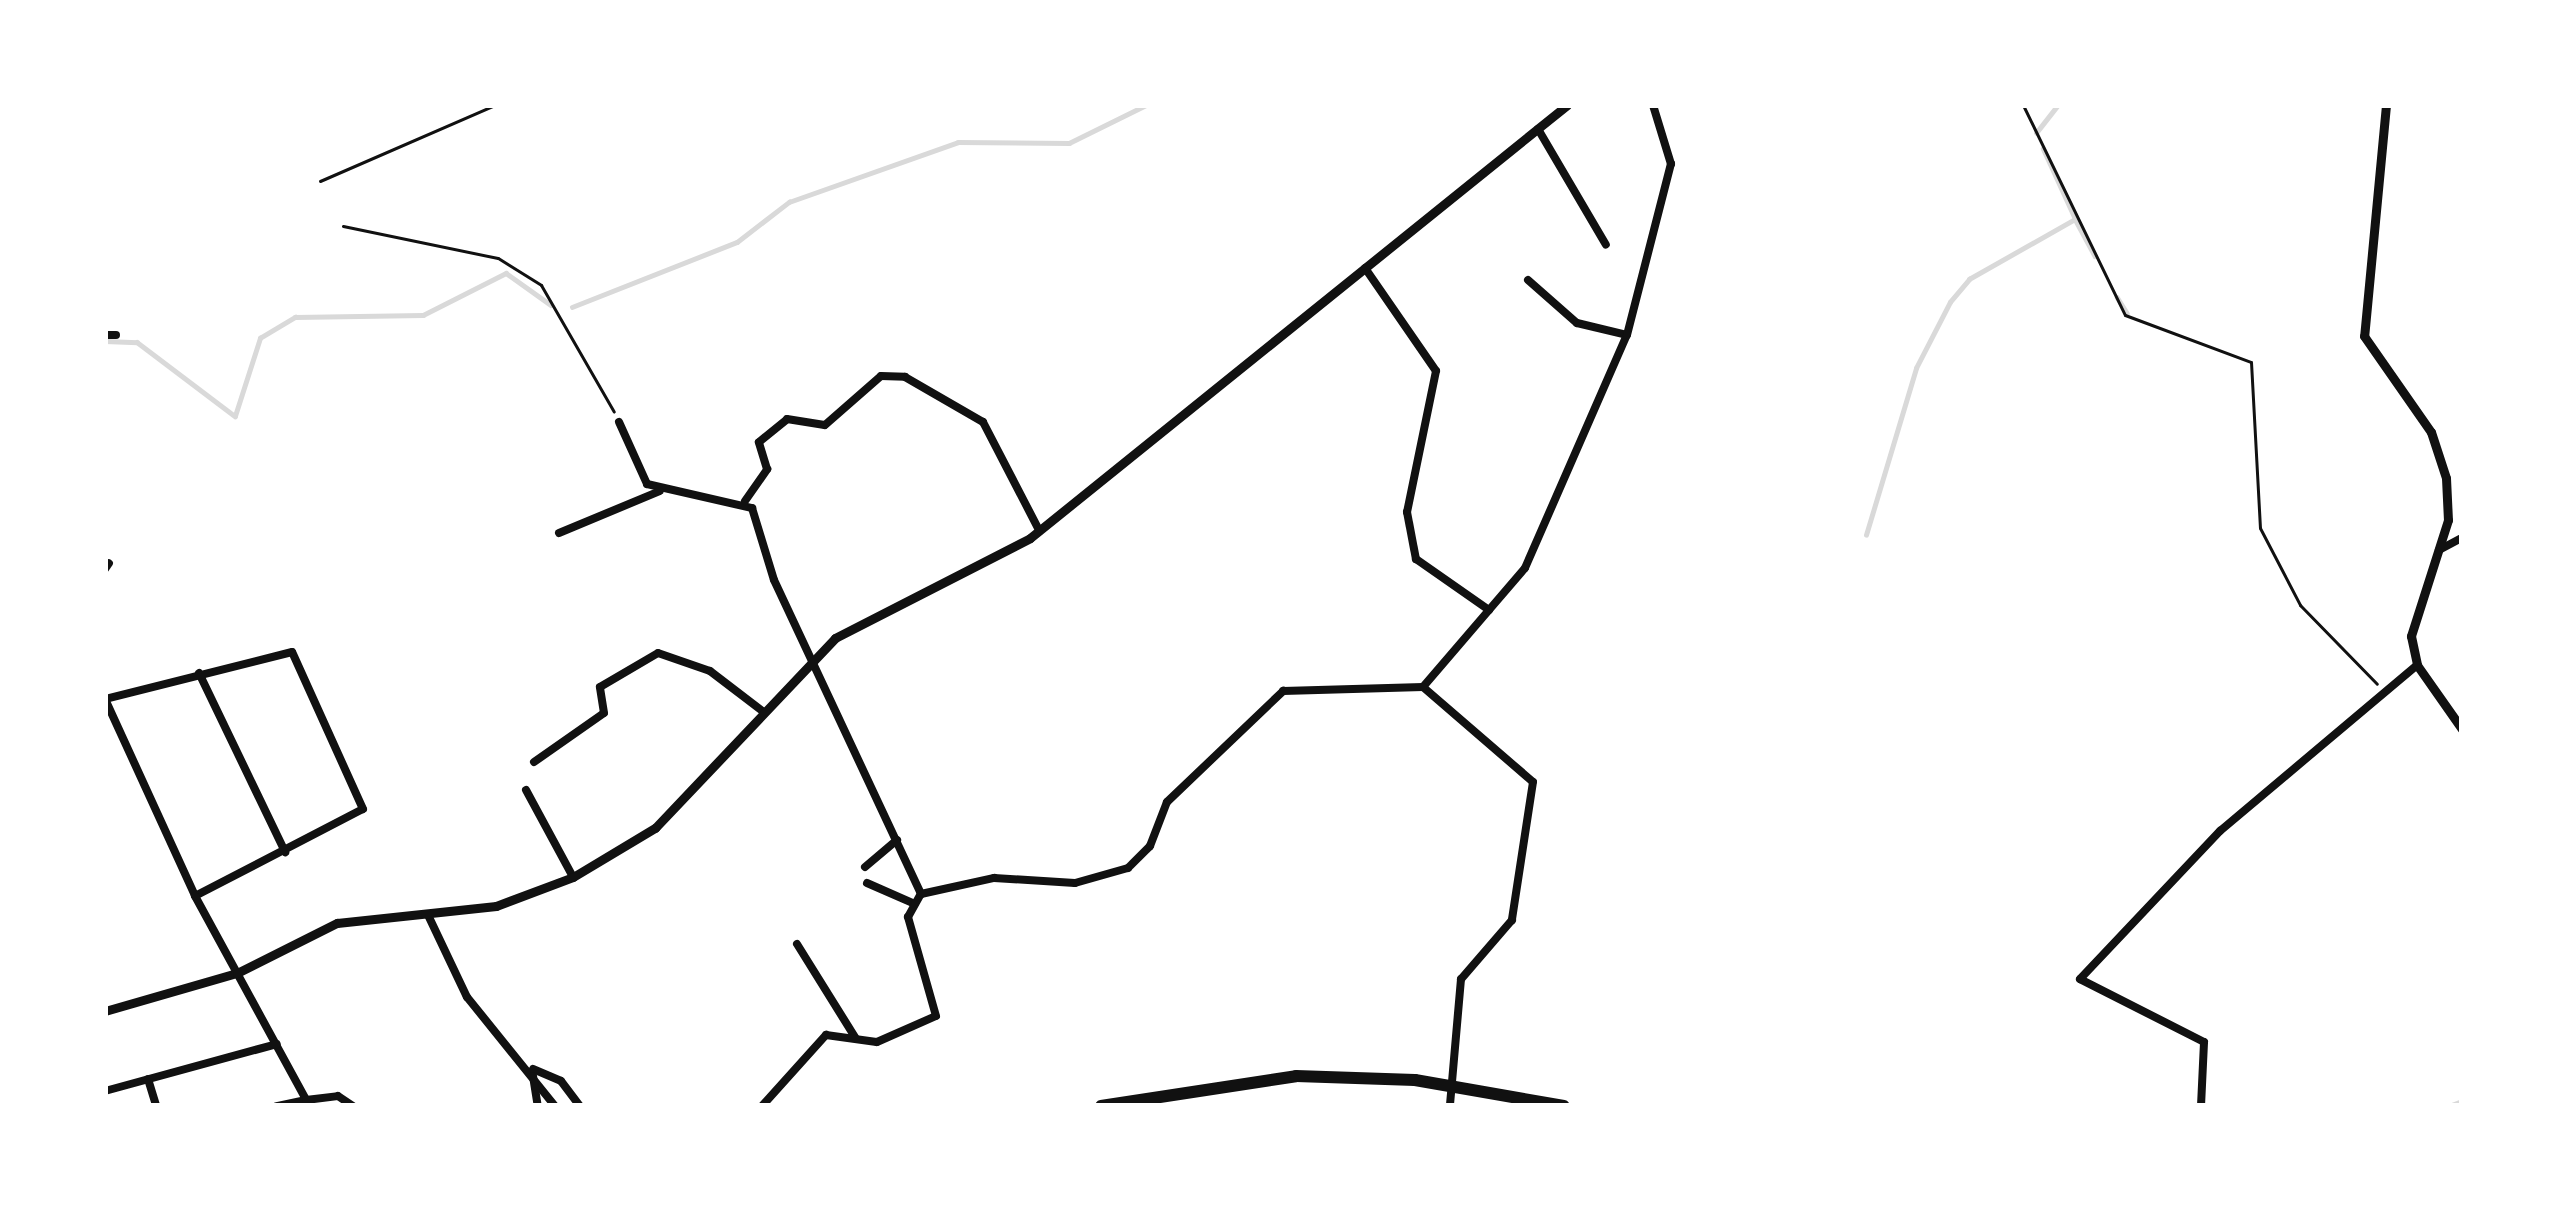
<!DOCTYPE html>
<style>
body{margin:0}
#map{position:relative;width:2567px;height:1211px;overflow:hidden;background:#fff;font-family:"IBM Plex Sans",sans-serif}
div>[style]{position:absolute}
.stream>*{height:4.5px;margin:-2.25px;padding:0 2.25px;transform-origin:2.25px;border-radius:2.25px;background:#d9d9d9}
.path>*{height:3px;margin:-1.5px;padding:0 1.5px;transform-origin:1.5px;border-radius:1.5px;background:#111}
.minor>*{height:8px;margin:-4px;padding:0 4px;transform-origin:4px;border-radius:4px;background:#111}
.tertiary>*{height:9px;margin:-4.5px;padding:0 4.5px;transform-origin:4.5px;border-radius:4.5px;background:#111}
.trunk>*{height:12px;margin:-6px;padding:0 6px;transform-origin:6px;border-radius:6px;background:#111}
span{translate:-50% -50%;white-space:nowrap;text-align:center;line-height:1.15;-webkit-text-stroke:10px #fff;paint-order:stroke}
.frame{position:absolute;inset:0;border:108px solid #fff;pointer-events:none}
</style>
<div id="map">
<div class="stream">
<div style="left:2036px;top:133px;width:36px;rotate:-52deg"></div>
<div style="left:2075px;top:219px;width:42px;rotate:61.6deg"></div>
<div style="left:2117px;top:297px;width:19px;rotate:58deg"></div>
<div style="left:572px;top:307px;width:177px;rotate:-21.5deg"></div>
<div style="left:737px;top:242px;width:66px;rotate:-37.6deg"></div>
<div style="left:789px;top:202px;width:179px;rotate:-19.5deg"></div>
<div style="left:958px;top:142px;width:111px;rotate:0.5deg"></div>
<div style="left:1069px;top:143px;width:86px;rotate:-26.3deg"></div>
<div style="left:105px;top:341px;width:32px;rotate:2deg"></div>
<div style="left:137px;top:342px;width:123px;rotate:37.1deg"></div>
<div style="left:235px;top:416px;width:82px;rotate:-72.2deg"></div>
<div style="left:260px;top:338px;width:41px;rotate:-31deg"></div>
<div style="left:295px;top:317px;width:128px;rotate:-0.9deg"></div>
<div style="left:423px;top:315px;width:93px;rotate:-26.8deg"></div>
<div style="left:506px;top:273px;width:55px;rotate:35.4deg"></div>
<div style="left:1866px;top:535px;width:174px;rotate:-73.3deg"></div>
<div style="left:1916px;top:368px;width:74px;rotate:-62.7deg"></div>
<div style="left:1950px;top:302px;width:30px;rotate:-50deg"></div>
<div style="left:1969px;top:279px;width:122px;rotate:-29.5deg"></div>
<div style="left:2075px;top:219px;width:77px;rotate:-114.6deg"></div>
<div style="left:2449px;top:1106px;width:14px;rotate:-21deg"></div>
</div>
<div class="path">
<div style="left:2023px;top:105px;width:233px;rotate:64.1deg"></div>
<div style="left:2125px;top:315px;width:134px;rotate:20.5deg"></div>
<div style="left:2251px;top:362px;width:166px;rotate:86.9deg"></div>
<div style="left:2260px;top:528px;width:87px;rotate:62.5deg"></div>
<div style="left:2300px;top:605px;width:110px;rotate:45.7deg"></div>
<div style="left:320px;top:181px;width:191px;rotate:-23.5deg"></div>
<div style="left:343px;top:226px;width:158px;rotate:11.7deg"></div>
<div style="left:498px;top:258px;width:51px;rotate:32.1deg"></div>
<div style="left:541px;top:285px;width:146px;rotate:60.1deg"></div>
</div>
<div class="minor">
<div style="left:1538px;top:129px;width:134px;rotate:59.6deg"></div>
<div style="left:1365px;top:268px;width:125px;rotate:55.4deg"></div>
<div style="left:1436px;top:371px;width:144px;rotate:101.6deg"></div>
<div style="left:1407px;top:512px;width:48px;rotate:79.2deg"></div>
<div style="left:1416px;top:559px;width:89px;rotate:34.9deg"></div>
<div style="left:1489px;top:610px;width:101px;rotate:130.6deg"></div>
<div style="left:1423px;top:687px;width:145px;rotate:40.8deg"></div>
<div style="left:1533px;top:782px;width:140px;rotate:98.7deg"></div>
<div style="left:1512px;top:920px;width:78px;rotate:130.8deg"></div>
<div style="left:1461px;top:979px;width:127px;rotate:95deg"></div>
<div style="left:1528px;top:280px;width:65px;rotate:41.3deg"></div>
<div style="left:1577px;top:323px;width:51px;rotate:13.5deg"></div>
<div style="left:105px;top:335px;width:11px"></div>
<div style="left:619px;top:422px;width:68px;rotate:65.7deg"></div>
<div style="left:647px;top:484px;width:108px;rotate:12.9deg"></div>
<div style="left:752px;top:508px;width:75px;rotate:73deg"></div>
<div style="left:774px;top:580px;width:347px;rotate:64.9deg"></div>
<div style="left:745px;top:501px;width:39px;rotate:-55deg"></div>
<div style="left:767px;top:469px;width:28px;rotate:-107deg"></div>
<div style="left:759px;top:442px;width:36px;rotate:-39deg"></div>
<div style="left:787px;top:419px;width:38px;rotate:9deg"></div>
<div style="left:825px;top:425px;width:74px;rotate:-41.2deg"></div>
<div style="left:881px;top:376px;width:24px;rotate:2deg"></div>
<div style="left:905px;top:377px;width:90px;rotate:30deg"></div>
<div style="left:983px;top:422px;width:122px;rotate:62.6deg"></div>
<div style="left:559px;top:533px;width:109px;rotate:-22.6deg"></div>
<div style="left:2439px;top:550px;width:26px;rotate:-28deg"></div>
<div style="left:105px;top:569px;width:7px;rotate:-56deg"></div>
<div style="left:1489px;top:610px;width:55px;rotate:-49.4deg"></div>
<div style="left:1525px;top:568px;width:254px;rotate:-66.4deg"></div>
<div style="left:1627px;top:335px;width:177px;rotate:-75.6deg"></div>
<div style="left:1671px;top:164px;width:62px;rotate:-107deg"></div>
<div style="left:199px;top:673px;width:199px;rotate:64.3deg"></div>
<div style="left:534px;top:762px;width:85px;rotate:-35deg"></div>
<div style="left:604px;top:713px;width:26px;rotate:-99deg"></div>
<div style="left:600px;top:687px;width:67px;rotate:-30.4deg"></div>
<div style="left:658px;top:653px;width:55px;rotate:19.1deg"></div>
<div style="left:710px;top:671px;width:69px;rotate:37.4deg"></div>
<div style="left:526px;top:790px;width:99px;rotate:61.6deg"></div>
<div style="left:865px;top:867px;width:42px;rotate:-40.2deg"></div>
<div style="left:867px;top:883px;width:52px;rotate:23.6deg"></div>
<div style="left:195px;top:896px;width:189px;rotate:-27.4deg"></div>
<div style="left:363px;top:809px;width:172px;rotate:-114.3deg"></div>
<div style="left:292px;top:652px;width:193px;rotate:165.9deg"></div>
<div style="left:105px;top:699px;width:217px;rotate:65.4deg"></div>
<div style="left:195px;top:896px;width:232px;rotate:61.4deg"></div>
<div style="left:306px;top:1100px;width:30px;rotate:168deg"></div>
<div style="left:428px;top:915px;width:91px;rotate:64.6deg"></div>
<div style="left:467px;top:997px;width:140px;rotate:51.1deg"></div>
<div style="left:797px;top:944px;width:110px;rotate:58.1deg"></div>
<div style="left:533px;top:1069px;width:30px;rotate:23deg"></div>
<div style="left:561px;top:1081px;width:31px;rotate:53deg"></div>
<div style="left:533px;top:1076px;width:30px;rotate:81deg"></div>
<div style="left:148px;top:1079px;width:28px;rotate:73deg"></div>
<div style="left:105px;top:1091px;width:178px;rotate:-15.3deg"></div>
<div style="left:306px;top:1100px;width:32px;rotate:-7deg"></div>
<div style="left:338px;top:1096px;width:18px;rotate:34deg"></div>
<div style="left:762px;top:1106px;width:96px;rotate:-48deg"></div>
<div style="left:826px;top:1035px;width:51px;rotate:7.8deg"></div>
<div style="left:877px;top:1042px;width:64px;rotate:-23.8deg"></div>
<div style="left:936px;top:1016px;width:103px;rotate:-105.8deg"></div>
<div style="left:908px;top:917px;width:26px;rotate:-61deg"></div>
<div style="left:921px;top:894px;width:75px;rotate:-12.4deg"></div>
<div style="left:994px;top:878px;width:81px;rotate:3.5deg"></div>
<div style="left:1075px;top:883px;width:55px;rotate:-15.8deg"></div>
<div style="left:1128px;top:868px;width:31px;rotate:-45deg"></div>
<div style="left:1150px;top:846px;width:47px;rotate:-68.9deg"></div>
<div style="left:1167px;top:802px;width:161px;rotate:-43.7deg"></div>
<div style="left:1283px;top:691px;width:140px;rotate:-1.6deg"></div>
<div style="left:2201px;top:1106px;width:64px;rotate:-87.3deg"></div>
<div style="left:2204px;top:1042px;width:139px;rotate:-153.1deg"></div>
<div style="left:2080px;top:979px;width:204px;rotate:-46.6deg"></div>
<div style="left:2220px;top:831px;width:258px;rotate:-40.1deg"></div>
</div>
<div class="tertiary">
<div style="left:2386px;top:105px;width:232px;rotate:95.4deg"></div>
<div style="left:2364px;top:336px;width:117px;rotate:55.1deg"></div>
<div style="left:2431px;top:432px;width:48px;rotate:71.9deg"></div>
<div style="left:2446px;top:478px;width:42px;rotate:87.3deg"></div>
<div style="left:2448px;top:520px;width:122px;rotate:107.7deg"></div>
<div style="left:2411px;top:636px;width:30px;rotate:78deg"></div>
<div style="left:2417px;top:665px;width:78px;rotate:54.9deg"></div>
<div style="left:105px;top:1011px;width:137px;rotate:-16.1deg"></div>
<div style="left:237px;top:973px;width:112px;rotate:-26.6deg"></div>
<div style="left:337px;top:923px;width:160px;rotate:-6.1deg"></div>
<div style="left:496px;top:906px;width:82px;rotate:-20.6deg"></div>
<div style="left:573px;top:877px;width:96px;rotate:-30.9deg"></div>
<div style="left:655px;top:828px;width:262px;rotate:-46.5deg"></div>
<div style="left:835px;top:638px;width:219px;rotate:-27.1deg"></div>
<div style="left:1030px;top:538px;width:690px;rotate:-38.88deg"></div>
</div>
<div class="trunk">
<div style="left:1101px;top:1106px;width:197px;rotate:-8.7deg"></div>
<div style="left:1296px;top:1076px;width:119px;rotate:1.9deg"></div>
<div style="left:1415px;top:1080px;width:151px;rotate:9.9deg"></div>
</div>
<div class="frame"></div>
</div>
